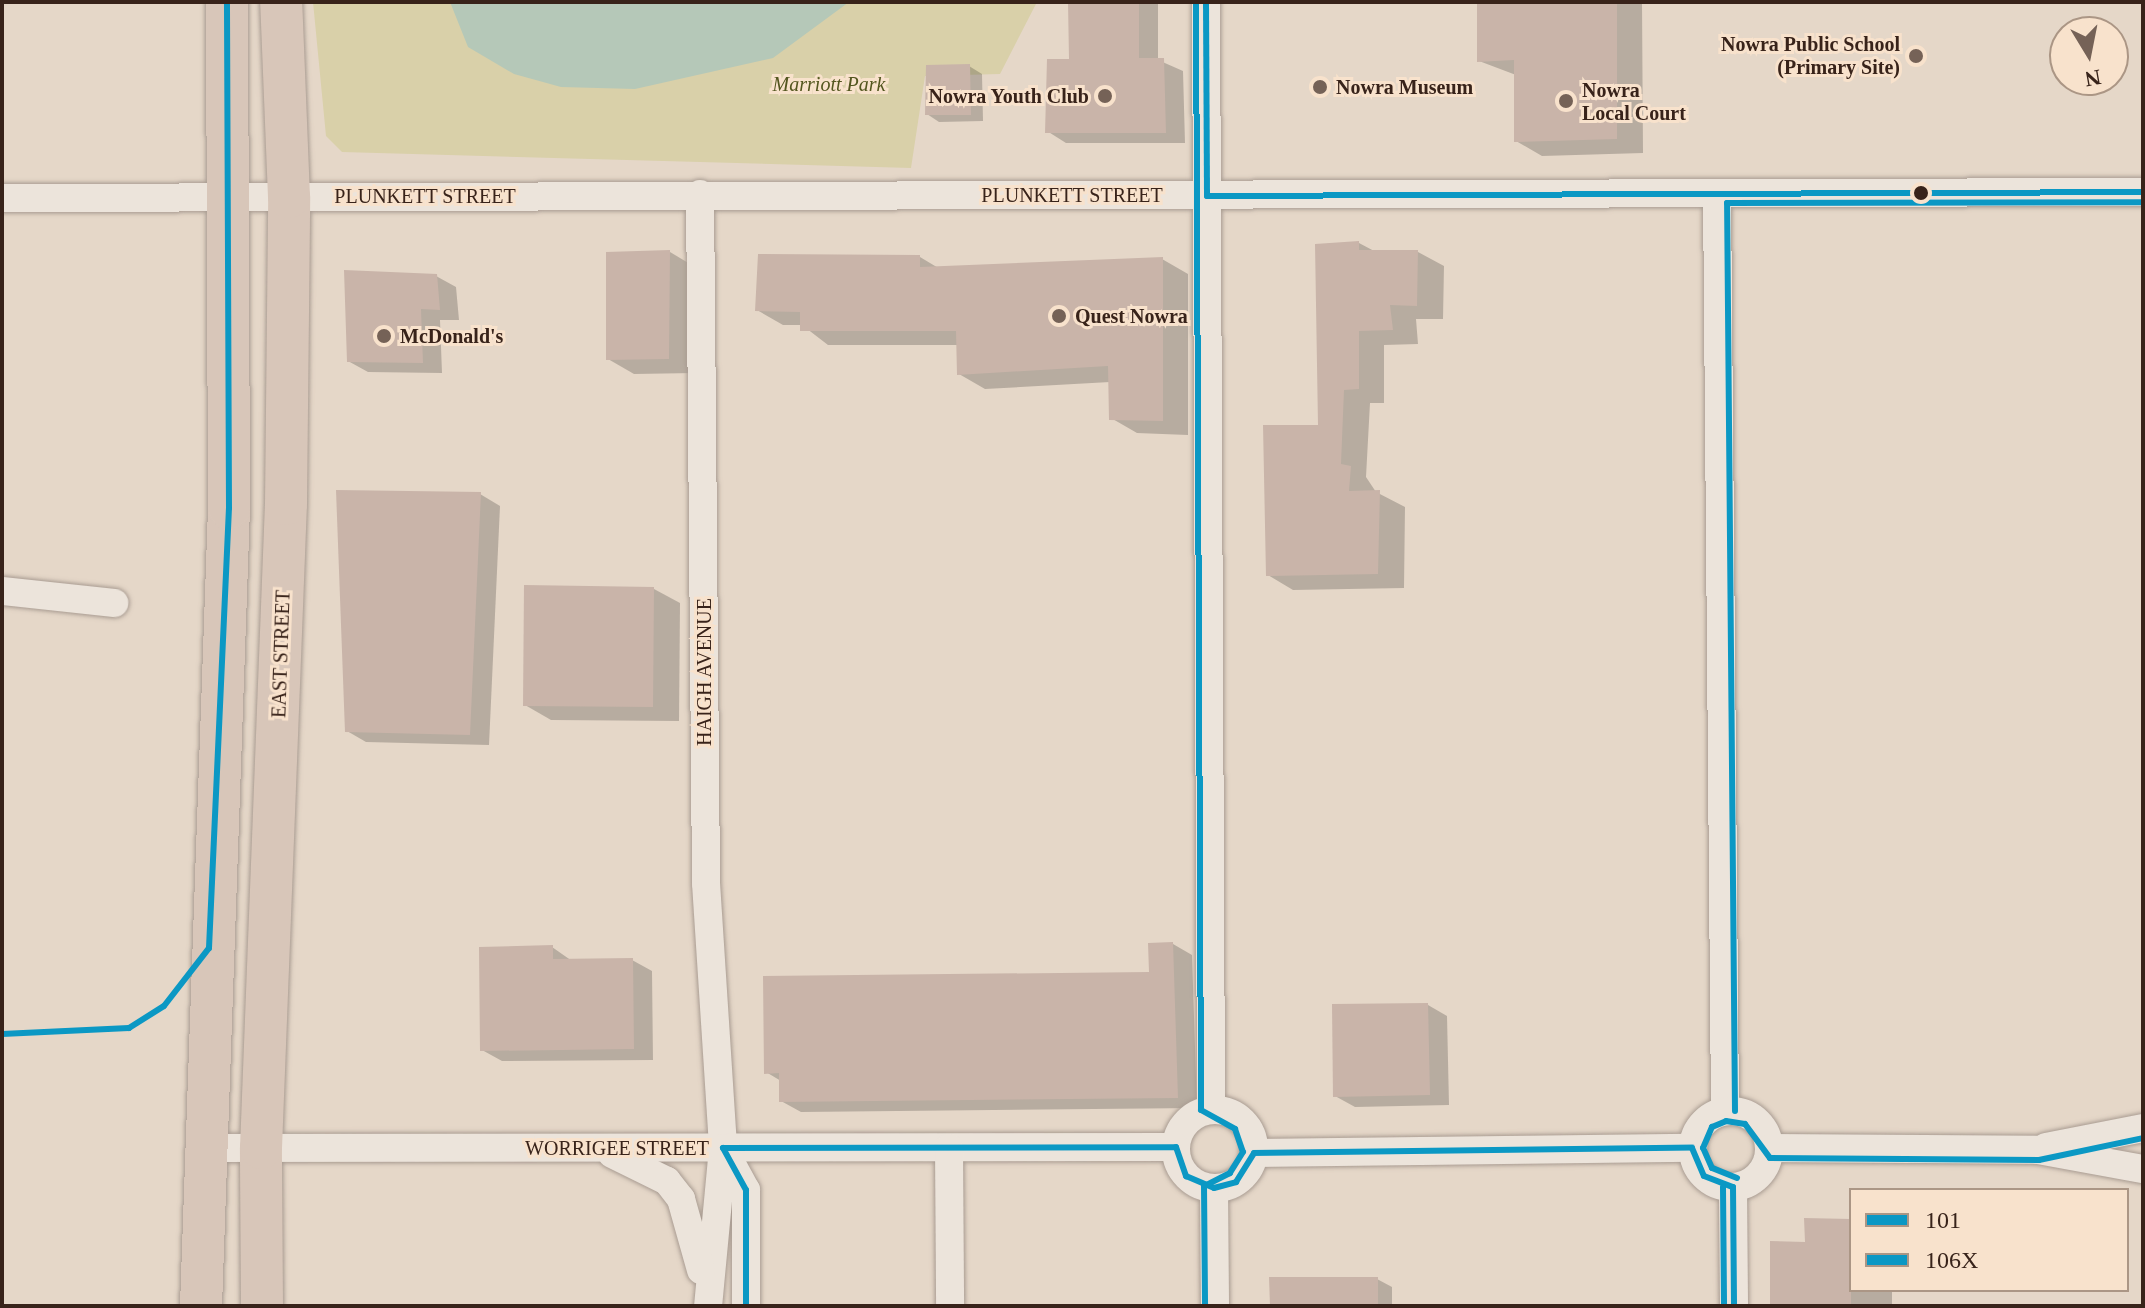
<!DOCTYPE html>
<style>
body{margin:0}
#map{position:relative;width:2145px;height:1308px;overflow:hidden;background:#e5d7c8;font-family:Georgia,serif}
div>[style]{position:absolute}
.green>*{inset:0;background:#d9d0a9}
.water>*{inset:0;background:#b5c8b8}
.shadow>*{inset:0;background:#0003}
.building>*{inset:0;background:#c9b4a9}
.roads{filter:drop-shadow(0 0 2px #a99c92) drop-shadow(0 0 2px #a99c92)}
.minor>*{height:28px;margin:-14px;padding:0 14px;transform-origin:14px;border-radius:14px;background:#ece4db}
.minor>.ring{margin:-14px;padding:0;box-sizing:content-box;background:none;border:28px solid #ece4db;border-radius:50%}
.highway>*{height:42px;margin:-21px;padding:0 21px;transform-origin:21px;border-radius:21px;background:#d8c6b9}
.bus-1>*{height:6px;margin:-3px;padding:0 3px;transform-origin:3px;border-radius:3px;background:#0b98c4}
.bus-2>*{height:6px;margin:-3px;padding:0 3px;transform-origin:3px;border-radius:3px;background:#0b98c4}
.dots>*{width:22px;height:22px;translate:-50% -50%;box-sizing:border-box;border:4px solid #f8e2cc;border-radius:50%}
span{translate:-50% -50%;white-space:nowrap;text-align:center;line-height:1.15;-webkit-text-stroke:6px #f8e2cc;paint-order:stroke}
.poi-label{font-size:20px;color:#38231a;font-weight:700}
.right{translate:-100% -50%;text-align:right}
.left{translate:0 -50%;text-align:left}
.park-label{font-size:20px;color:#53561f;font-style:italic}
.street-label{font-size:20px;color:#38231a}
.frame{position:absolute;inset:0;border:4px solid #38231a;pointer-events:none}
.legend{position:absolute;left:1849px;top:1188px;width:280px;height:104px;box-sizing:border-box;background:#f8e2cc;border:2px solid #ab9685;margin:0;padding:10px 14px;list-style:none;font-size:24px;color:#38231a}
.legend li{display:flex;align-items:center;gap:16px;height:40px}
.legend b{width:40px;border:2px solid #ab9685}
.north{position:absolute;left:2049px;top:16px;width:80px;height:80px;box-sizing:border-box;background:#f8e2cc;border:2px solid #ab9685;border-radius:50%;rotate:170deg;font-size:22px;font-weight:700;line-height:32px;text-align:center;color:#38231a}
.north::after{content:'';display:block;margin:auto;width:28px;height:36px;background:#756257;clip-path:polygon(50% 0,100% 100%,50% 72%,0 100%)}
</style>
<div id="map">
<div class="green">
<div style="clip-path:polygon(313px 2px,1037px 2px,1000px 74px,925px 76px,911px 168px,342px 152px,326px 136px)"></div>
</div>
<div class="water">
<div style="clip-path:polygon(450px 2px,849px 2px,773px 58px,635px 89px,561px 87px,514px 74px,468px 47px)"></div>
</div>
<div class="shadow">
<div style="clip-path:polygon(1070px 2px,1158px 2px,1158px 60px,1183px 71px,1185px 143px,1066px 143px,1047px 131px,1071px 61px)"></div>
<div style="clip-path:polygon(1479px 2px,1642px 2px,1643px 153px,1542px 156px,1516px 141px,1516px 75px,1479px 61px)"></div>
<div style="clip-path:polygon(969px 66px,982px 74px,983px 121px,939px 122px,927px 114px)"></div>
<div style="clip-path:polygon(1359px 243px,1376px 252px,1418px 252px,1444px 266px,1443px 319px,1416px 319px,1418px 344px,1384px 345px,1384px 403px,1370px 403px,1366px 477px,1376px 492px,1405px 507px,1404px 588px,1293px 590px,1268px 575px,1320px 427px)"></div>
<div style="clip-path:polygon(670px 252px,695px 267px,695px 373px,634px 374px,608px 359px)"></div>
<div style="clip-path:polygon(920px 257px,940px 269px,1162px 259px,1188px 274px,1188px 435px,1137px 433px,1111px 418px,1110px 382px,985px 389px,959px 374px,958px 345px,828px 345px,802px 325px,783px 325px,757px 310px)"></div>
<div style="clip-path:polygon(436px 276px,456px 287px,459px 320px,440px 320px,442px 373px,368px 372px,348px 361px)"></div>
<div style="clip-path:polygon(480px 494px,500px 506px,489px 745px,366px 742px,347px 731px)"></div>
<div style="clip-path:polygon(654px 589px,680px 603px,679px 721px,551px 720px,525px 705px)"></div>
<div style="clip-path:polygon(1173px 944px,1192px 955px,1197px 1108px,801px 1112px,781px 1101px,781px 1081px,766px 1072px,1151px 974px)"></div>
<div style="clip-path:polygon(552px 947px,572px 961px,632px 960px,652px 971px,653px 1060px,502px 1061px,482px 1050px)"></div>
<div style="clip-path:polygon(1428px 1005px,1447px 1016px,1449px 1105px,1355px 1107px,1335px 1096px)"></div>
<div style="clip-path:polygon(1851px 1221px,1851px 1290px,1892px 1290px,1892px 1306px,1772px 1306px,1807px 1244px)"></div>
<div style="clip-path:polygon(1377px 1279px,1392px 1287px,1392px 1306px,1272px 1306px)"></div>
</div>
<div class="building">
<div style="clip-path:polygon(1068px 2px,1139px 2px,1139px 58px,1164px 58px,1166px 133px,1045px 133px,1047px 59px,1069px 59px)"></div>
<div style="clip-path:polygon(1477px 2px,1617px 2px,1617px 139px,1514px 142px,1514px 60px,1477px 62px)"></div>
<div style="clip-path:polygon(970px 64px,971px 115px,925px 115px,926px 65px)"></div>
<div style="clip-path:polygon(1359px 241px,1359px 250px,1418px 250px,1417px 306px,1390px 305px,1393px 330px,1359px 331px,1359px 389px,1344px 390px,1341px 464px,1351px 466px,1349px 491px,1380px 490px,1378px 574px,1266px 576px,1263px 425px,1318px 425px,1315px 244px)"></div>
<div style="clip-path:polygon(670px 250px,669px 359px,606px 360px,606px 252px)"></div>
<div style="clip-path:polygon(758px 254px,920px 255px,920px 267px,1163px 257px,1163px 421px,1109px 420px,1108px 366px,957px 375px,956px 331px,800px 331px,800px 312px,755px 311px)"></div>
<div style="clip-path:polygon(344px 270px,437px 274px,440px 310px,421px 309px,423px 363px,347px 362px)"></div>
<div style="clip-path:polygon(336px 490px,481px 492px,470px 735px,345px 732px)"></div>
<div style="clip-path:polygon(524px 585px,654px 587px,653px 707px,523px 706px)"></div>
<div style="clip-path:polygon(1173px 942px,1178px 1098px,779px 1102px,779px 1073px,764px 1074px,763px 976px,1149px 972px,1148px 943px)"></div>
<div style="clip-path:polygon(553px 945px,553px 959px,633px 958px,634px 1049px,480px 1051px,479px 947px)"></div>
<div style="clip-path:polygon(1428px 1003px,1430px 1095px,1333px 1097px,1332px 1004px)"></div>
<div style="clip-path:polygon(1804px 1218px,1851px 1219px,1851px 1306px,1770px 1306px,1770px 1241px,1805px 1242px)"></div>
<div style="clip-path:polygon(1269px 1277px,1378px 1277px,1378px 1306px,1270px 1306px)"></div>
</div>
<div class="roads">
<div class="minor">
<div style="left:1206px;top:2px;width:1108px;rotate:89.74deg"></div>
<div style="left:1717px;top:193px;width:918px;rotate:89.5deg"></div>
<div style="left:700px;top:194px;width:689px;rotate:89.5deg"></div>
<div style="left:706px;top:883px;width:266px;rotate:86.3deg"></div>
<div style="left:723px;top:1148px;width:159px;rotate:95.4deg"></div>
<div style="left:2px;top:198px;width:2141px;rotate:-0.16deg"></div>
<div style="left:2px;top:591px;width:113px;rotate:6.1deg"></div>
<div class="ring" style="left:1176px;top:1110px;width:50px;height:50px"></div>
<div class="ring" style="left:1693px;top:1111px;width:48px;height:48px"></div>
<div style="left:2046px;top:1147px;width:99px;rotate:-11.1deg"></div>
<div style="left:202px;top:1148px;width:974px;rotate:-0.06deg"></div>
<div style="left:723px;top:1148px;width:48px;rotate:61.3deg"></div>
<div style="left:746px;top:1190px;width:116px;rotate:90deg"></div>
<div style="left:949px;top:1148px;width:158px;rotate:89.6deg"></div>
<div style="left:1770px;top:1148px;width:268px;rotate:0.4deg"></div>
<div style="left:2038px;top:1150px;width:107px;rotate:10.3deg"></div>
<div style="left:1254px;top:1153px;width:438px;rotate:-0.7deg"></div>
<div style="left:612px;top:1154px;width:61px;rotate:26.1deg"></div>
<div style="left:667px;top:1181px;width:23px;rotate:52deg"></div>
<div style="left:681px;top:1199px;width:74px;rotate:74.3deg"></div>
<div style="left:1733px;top:1187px;width:119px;rotate:89.5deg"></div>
<div style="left:1214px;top:1188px;width:118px;rotate:89.5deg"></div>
</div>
<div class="highway">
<div style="left:201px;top:1306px;width:798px;rotate:-87.99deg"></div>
<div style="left:229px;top:508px;width:506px;rotate:-90.23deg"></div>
<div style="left:262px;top:1306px;width:158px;rotate:-90.4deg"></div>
<div style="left:261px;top:1148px;width:644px;rotate:-87.78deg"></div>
<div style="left:286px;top:504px;width:307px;rotate:-89.4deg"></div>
<div style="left:289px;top:197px;width:195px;rotate:-92.3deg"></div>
</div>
</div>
<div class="bus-1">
<div style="left:1206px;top:2px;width:194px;rotate:89.7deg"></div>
<div style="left:1207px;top:196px;width:936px;rotate:-0.24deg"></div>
<div style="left:2px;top:1034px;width:127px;rotate:-2.7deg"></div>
<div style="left:129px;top:1028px;width:41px;rotate:-32.2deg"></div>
<div style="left:164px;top:1006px;width:73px;rotate:-52.2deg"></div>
<div style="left:209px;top:948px;width:440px;rotate:-87.4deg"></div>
<div style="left:229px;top:508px;width:506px;rotate:-90.23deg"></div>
<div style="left:746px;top:1306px;width:116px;rotate:-90deg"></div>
<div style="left:746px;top:1190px;width:48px;rotate:-118.7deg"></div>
<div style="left:723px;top:1148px;width:453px;rotate:-0.1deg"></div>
<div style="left:1176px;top:1147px;width:31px;rotate:71deg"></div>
<div style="left:1186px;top:1176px;width:30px;rotate:23deg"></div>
<div style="left:1214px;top:1188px;width:23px;rotate:-15deg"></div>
<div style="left:1236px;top:1182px;width:34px;rotate:-58deg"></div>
<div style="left:1254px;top:1153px;width:438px;rotate:-0.7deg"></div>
<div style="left:1692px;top:1148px;width:30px;rotate:67deg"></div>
<div style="left:1704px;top:1176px;width:31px;rotate:21deg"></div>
<div style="left:1733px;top:1187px;width:119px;rotate:89.5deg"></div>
</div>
<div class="bus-2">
<div style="left:1196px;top:2px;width:1108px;rotate:89.74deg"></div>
<div style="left:1201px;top:1110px;width:39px;rotate:29deg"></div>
<div style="left:1235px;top:1129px;width:24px;rotate:71deg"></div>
<div style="left:1243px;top:1152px;width:25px;rotate:122deg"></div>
<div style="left:1230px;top:1173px;width:29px;rotate:153deg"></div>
<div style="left:1204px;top:1186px;width:120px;rotate:89.5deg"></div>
<div style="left:1735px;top:1111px;width:908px;rotate:-90.5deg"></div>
<div style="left:1727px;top:203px;width:416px;rotate:-0.1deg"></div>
<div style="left:1737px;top:1178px;width:27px;rotate:-158deg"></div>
<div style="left:1712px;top:1168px;width:22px;rotate:-114deg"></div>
<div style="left:1703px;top:1148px;width:23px;rotate:-67deg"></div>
<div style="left:1712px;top:1127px;width:15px;rotate:-23deg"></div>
<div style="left:1726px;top:1121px;width:19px;rotate:9deg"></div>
<div style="left:1745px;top:1124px;width:42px;rotate:53.7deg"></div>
<div style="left:1770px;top:1158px;width:269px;rotate:0.4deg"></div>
<div style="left:2039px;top:1160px;width:106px;rotate:-11.9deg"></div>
<div style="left:1723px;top:1187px;width:119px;rotate:89.5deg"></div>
</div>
<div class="dots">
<div style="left:1916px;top:56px;background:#756257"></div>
<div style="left:1320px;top:87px;background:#756257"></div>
<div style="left:1105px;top:96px;background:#756257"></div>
<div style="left:1566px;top:101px;background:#756257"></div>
<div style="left:1921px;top:193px;background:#38231a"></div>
<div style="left:1059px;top:316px;background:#756257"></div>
<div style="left:384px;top:336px;background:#756257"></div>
</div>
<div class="poi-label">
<span class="right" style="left:1900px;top:56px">Nowra Public School<br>(Primary Site)</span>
<span class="left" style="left:1336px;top:87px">Nowra Museum</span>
<span class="left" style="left:1582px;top:102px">Nowra<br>Local Court</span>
<span class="right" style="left:1089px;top:96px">Nowra Youth Club</span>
<span class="left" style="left:1075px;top:316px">Quest Nowra</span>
<span class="left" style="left:400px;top:336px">McDonald's</span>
</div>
<div class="park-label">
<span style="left:829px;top:84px">Marriott Park</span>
</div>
<div class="street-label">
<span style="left:1072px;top:195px">PLUNKETT STREET</span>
<span style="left:425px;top:196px">PLUNKETT STREET</span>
<span style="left:281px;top:654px;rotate:-88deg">EAST STREET</span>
<span style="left:704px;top:672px;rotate:-90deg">HAIGH AVENUE</span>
<span style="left:617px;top:1148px">WORRIGEE STREET</span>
</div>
<div class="frame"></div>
<ul class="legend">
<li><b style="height:10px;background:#0b98c4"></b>101</li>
<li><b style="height:10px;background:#0b98c4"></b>106X</li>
</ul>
<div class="north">N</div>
</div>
